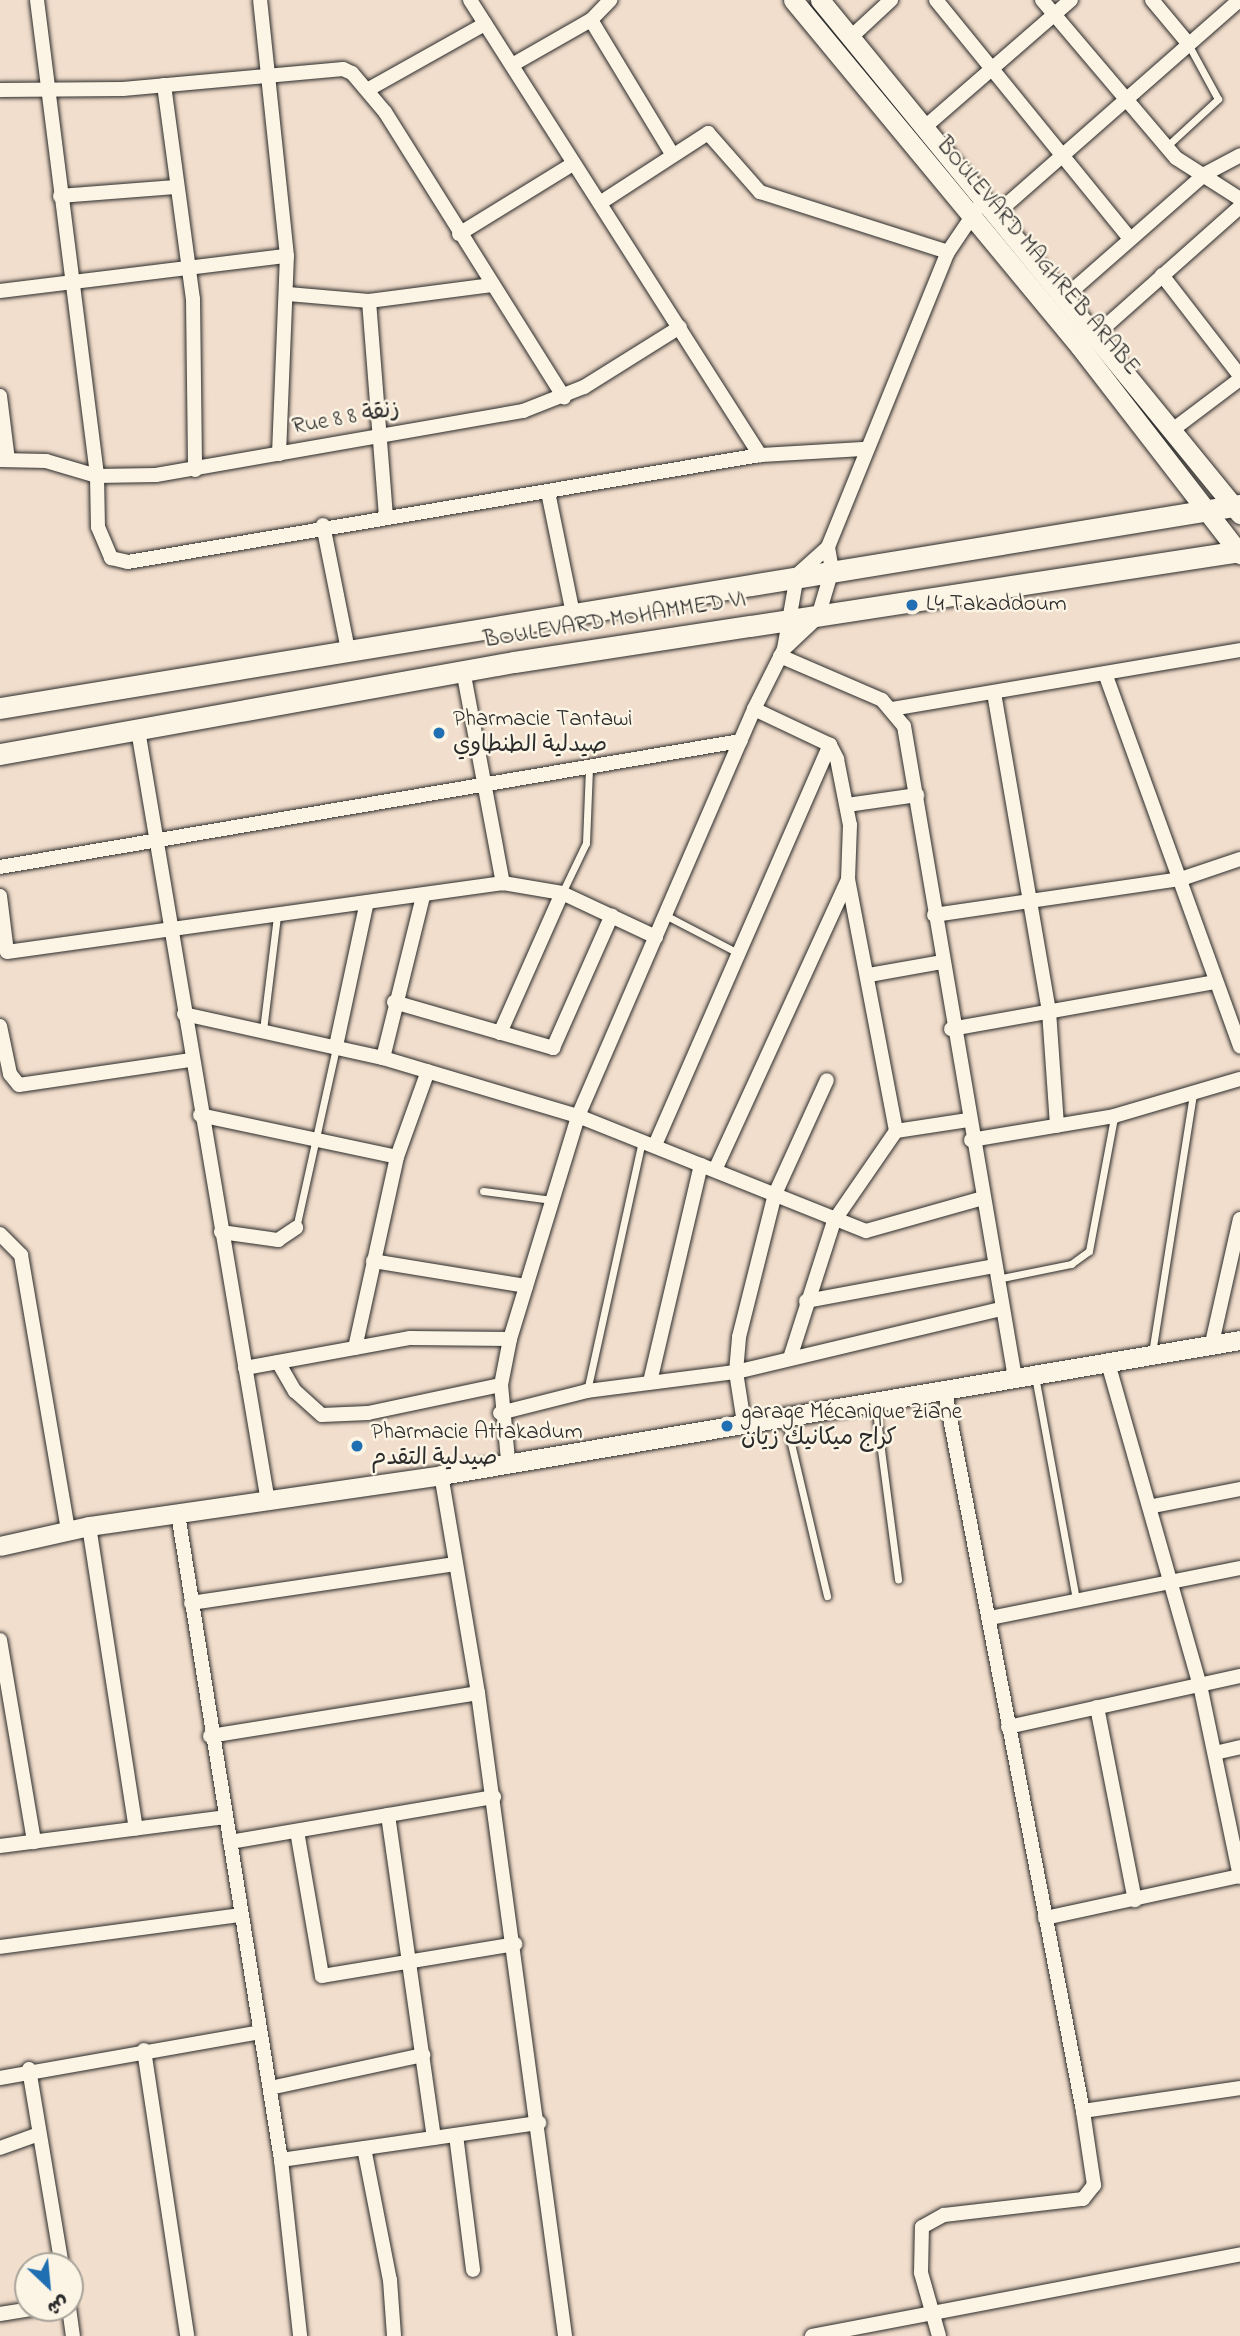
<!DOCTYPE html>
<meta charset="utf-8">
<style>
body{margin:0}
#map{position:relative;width:1240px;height:2336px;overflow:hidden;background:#f2decc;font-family:"Indie Flower","Playpen Sans Arabic",sans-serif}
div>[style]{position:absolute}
.roads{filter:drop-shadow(0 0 2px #2b2b2b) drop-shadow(0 0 2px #2b2b2b)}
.service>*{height:7px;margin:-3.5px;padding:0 3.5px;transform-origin:3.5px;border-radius:3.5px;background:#fcf5e5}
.minor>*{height:14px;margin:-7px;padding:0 7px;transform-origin:7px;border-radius:7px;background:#fcf5e5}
.tertiary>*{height:19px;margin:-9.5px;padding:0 9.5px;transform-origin:9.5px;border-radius:9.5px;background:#fcf5e5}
.secondary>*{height:21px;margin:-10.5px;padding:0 10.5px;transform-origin:10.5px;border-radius:10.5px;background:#fcf5e5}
.dots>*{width:19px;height:19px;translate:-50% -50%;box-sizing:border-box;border:4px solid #fcf5e5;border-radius:50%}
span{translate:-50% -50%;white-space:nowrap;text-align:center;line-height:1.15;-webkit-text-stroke:5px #fcf5e5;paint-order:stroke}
.street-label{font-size:23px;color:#2b2b2b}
.poi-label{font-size:23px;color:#2b2b2b}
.left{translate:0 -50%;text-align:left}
.north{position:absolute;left:14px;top:2252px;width:70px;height:70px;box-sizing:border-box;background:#fcf5e5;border:2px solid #a8a49b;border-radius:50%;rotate:154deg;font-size:19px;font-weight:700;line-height:28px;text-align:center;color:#2b2b2b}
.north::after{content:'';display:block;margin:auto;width:24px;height:32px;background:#1f6fb2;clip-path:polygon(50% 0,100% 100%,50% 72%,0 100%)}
</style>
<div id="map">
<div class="roads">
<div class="service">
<div style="left:1166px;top:147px;width:71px;rotate:-42.7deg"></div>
<div style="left:1218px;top:99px;width:63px;rotate:-118.6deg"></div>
<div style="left:562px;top:893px;width:55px;rotate:-64.4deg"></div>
<div style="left:586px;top:843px;width:76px;rotate:-87.7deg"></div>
<div style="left:665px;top:915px;width:82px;rotate:27.5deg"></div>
<div style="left:263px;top:1030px;width:115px;rotate:-83deg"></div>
<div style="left:483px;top:1191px;width:70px;rotate:7.4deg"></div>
<div style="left:296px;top:1228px;width:185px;rotate:-77.5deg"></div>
<div style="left:997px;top:1279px;width:76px;rotate:-11.5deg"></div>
<div style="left:1071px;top:1264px;width:22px;rotate:-36deg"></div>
<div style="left:1089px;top:1251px;width:136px;rotate:-79.4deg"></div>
<div style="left:1152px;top:1353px;width:263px;rotate:-81deg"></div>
<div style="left:1035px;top:1376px;width:228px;rotate:79.6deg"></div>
<div style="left:587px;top:1391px;width:256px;rotate:-77.6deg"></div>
<div style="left:875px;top:1404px;width:177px;rotate:82.5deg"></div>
<div style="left:785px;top:1418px;width:183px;rotate:76.7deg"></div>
</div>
<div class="minor">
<div style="left:37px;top:0;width:480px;rotate:82.8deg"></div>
<div style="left:97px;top:476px;width:51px;rotate:88.9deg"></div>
<div style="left:98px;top:527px;width:34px;rotate:67deg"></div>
<div style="left:111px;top:558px;width:17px;rotate:13deg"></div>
<div style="left:128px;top:562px;width:641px;rotate:-9.61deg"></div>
<div style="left:760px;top:455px;width:104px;rotate:-3.3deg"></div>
<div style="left:470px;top:0;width:540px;rotate:57.49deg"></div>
<div style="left:936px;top:0;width:308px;rotate:50.9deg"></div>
<div style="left:1042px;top:0;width:207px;rotate:49.7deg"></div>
<div style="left:1176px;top:158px;width:76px;rotate:32.6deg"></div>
<div style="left:1152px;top:0;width:55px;rotate:50.2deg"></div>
<div style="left:591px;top:20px;width:157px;rotate:58.8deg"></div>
<div style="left:850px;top:38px;width:56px;rotate:-42.8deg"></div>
<div style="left:512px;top:65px;width:91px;rotate:-29.7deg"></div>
<div style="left:591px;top:20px;width:28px;rotate:-46deg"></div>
<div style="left:164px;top:85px;width:216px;rotate:82.3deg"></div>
<div style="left:193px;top:299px;width:171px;rotate:89.3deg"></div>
<div style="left:369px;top:89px;width:133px;rotate:-29.3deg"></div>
<div style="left:0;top:90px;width:123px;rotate:-0.5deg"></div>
<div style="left:123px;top:89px;width:221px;rotate:-5.2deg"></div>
<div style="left:343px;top:69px;width:10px;rotate:24deg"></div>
<div style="left:352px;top:73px;width:51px;rotate:49.8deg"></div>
<div style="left:385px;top:112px;width:337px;rotate:57.9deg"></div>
<div style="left:926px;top:126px;width:192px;rotate:-41deg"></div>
<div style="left:60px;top:196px;width:115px;rotate:-4.5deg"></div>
<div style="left:600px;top:203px;width:129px;rotate:-32.9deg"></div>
<div style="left:708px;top:133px;width:79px;rotate:48.6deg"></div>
<div style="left:760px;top:192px;width:197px;rotate:17.7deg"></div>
<div style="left:997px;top:213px;width:317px;rotate:-41.3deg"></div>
<div style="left:459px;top:234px;width:134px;rotate:-31.6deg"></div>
<div style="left:1162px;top:275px;width:128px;rotate:52.3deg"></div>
<div style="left:0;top:291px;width:289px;rotate:-7deg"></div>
<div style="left:287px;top:256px;width:257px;rotate:-96deg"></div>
<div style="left:288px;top:294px;width:81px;rotate:4.9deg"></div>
<div style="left:369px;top:301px;width:124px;rotate:-7.4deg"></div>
<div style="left:1066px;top:296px;width:185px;rotate:-41.3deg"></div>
<div style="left:1205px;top:174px;width:40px;rotate:-28deg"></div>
<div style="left:369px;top:301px;width:215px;rotate:85.5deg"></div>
<div style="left:1098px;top:333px;width:190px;rotate:-41.6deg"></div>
<div style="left:0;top:396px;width:64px;rotate:82.9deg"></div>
<div style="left:1175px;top:428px;width:81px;rotate:-37deg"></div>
<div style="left:279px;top:454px;width:198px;rotate:-87.7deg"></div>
<div style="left:0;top:460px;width:46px;rotate:1.2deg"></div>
<div style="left:46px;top:461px;width:53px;rotate:16.4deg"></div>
<div style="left:97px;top:476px;width:59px;rotate:-1deg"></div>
<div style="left:156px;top:475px;width:373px;rotate:-9.9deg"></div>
<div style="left:523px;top:411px;width:66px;rotate:-21.5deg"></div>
<div style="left:584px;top:387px;width:113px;rotate:-32deg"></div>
<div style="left:548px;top:492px;width:119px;rotate:78.4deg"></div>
<div style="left:323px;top:525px;width:127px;rotate:78.7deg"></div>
<div style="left:784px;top:649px;width:75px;rotate:-80deg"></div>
<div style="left:797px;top:575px;width:42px;rotate:-42.1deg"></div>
<div style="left:828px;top:547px;width:318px;rotate:-67.9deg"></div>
<div style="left:948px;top:252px;width:52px;rotate:-56deg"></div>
<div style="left:780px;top:656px;width:111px;rotate:23.3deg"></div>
<div style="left:882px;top:700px;width:34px;rotate:50deg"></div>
<div style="left:904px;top:726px;width:661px;rotate:80.34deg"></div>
<div style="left:463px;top:670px;width:217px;rotate:79.4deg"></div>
<div style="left:1106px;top:676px;width:394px;rotate:70.1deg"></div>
<div style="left:994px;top:693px;width:323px;rotate:80.2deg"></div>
<div style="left:1049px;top:1011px;width:115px;rotate:86deg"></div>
<div style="left:754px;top:709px;width:84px;rotate:25.3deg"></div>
<div style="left:830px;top:745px;width:16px;rotate:63deg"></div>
<div style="left:837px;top:759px;width:67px;rotate:78.9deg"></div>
<div style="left:850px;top:825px;width:54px;rotate:92.1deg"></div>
<div style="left:848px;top:879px;width:257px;rotate:79.2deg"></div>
<div style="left:896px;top:1131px;width:109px;rotate:124.6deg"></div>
<div style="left:834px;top:1221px;width:144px;rotate:107.8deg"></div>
<div style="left:892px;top:709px;width:353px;rotate:-9.6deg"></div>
<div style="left:138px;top:730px;width:783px;rotate:80.44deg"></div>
<div style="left:847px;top:805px;width:71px;rotate:-8.1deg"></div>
<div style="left:0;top:867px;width:751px;rotate:-9.66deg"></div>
<div style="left:0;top:896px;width:56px;rotate:82.9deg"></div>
<div style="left:7px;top:952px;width:501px;rotate:-7.92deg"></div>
<div style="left:503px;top:883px;width:60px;rotate:9.6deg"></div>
<div style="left:562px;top:893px;width:104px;rotate:25.1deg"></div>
<div style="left:934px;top:915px;width:250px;rotate:-8.3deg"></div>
<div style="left:1181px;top:879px;width:62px;rotate:-18.7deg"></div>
<div style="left:869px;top:975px;width:75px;rotate:-10deg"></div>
<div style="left:394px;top:1002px;width:166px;rotate:16.1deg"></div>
<div style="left:553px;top:1048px;width:145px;rotate:-66.1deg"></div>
<div style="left:184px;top:1014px;width:204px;rotate:12.5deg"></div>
<div style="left:383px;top:1058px;width:203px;rotate:16.6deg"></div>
<div style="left:578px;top:1116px;width:310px;rotate:21.8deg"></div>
<div style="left:866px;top:1231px;width:118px;rotate:-15.7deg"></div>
<div style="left:0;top:1026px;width:49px;rotate:78.2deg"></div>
<div style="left:10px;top:1074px;width:14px;rotate:51deg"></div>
<div style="left:19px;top:1085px;width:174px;rotate:-8.3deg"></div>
<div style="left:951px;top:1029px;width:269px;rotate:-10.1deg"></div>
<div style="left:500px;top:1033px;width:153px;rotate:-66.1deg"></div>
<div style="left:336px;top:1046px;width:147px;rotate:-77.9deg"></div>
<div style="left:383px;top:1058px;width:167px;rotate:-76.1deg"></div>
<div style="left:200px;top:1115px;width:201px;rotate:12deg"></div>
<div style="left:896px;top:1131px;width:73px;rotate:-8.7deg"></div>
<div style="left:971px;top:1140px;width:145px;rotate:-9.5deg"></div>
<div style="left:1114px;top:1116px;width:131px;rotate:-16.4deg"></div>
<div style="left:655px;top:1145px;width:437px;rotate:-66.4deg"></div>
<div style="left:715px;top:1170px;width:320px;rotate:-65.4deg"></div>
<div style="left:221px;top:1232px;width:58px;rotate:8deg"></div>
<div style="left:278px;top:1240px;width:22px;rotate:-34deg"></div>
<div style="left:0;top:1234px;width:30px;rotate:45deg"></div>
<div style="left:21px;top:1255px;width:280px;rotate:80.3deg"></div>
<div style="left:373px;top:1261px;width:155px;rotate:9.3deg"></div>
<div style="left:806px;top:1301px;width:192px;rotate:-10.5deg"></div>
<div style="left:1212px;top:1343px;width:127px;rotate:-77.3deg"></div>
<div style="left:355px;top:1348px;width:196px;rotate:-77.6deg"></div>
<div style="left:397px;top:1157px;width:91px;rotate:-70.2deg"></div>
<div style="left:278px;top:1362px;width:34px;rotate:60deg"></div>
<div style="left:295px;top:1391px;width:36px;rotate:42deg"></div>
<div style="left:322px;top:1415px;width:46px;rotate:-2.5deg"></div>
<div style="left:368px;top:1413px;width:136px;rotate:-11.9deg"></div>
<div style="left:1108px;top:1363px;width:335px;rotate:74.1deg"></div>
<div style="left:1200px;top:1685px;width:196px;rotate:78.2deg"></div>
<div style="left:245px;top:1368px;width:168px;rotate:-10.3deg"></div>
<div style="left:410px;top:1338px;width:100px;rotate:0.6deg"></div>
<div style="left:650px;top:1382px;width:223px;rotate:-76.8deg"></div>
<div style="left:945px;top:1392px;width:732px;rotate:79.14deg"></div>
<div style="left:1083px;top:2111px;width:159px;rotate:-8.3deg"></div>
<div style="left:500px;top:1413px;width:90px;rotate:-14.2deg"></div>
<div style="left:587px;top:1391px;width:150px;rotate:-7.3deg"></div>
<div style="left:736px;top:1372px;width:271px;rotate:-13.4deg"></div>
<div style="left:744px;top:1423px;width:52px;rotate:-98.9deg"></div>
<div style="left:736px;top:1372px;width:35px;rotate:-85deg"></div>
<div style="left:739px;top:1337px;width:147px;rotate:-75.9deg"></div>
<div style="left:775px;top:1194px;width:125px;rotate:-65.5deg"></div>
<div style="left:508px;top:1460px;width:75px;rotate:-95.3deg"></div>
<div style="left:501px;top:1385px;width:47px;rotate:-78.9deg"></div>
<div style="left:510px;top:1339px;width:233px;rotate:-73deg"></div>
<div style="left:578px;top:1116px;width:443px;rotate:-66.6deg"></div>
<div style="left:754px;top:709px;width:67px;rotate:-63.4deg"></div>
<div style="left:784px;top:649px;width:47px;rotate:-43.3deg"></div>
<div style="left:818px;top:617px;width:49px;rotate:-73.4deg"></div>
<div style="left:832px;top:570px;width:23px;rotate:-100deg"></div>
<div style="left:1153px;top:1506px;width:89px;rotate:-11.1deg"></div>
<div style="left:178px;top:1514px;width:654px;rotate:80.94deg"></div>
<div style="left:281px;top:2160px;width:177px;rotate:83.8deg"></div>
<div style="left:89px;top:1526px;width:306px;rotate:81.2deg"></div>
<div style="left:191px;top:1603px;width:267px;rotate:-8.4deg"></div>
<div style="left:990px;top:1618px;width:255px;rotate:-11.3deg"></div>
<div style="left:0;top:1640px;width:205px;rotate:80.4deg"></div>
<div style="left:478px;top:1693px;width:649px;rotate:82.29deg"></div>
<div style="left:1097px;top:1707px;width:197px;rotate:78.9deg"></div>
<div style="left:1008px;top:1727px;width:238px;rotate:-12.4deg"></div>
<div style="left:210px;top:1736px;width:271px;rotate:-9.1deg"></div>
<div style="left:478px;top:1693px;width:221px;rotate:-99.6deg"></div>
<div style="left:1215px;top:1753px;width:26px;rotate:-13deg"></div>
<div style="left:388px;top:1815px;width:326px;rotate:81.9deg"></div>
<div style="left:297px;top:1831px;width:147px;rotate:80.2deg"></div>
<div style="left:322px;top:1976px;width:196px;rotate:-9.4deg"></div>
<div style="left:230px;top:1842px;width:268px;rotate:-9.7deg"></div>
<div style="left:0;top:1846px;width:227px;rotate:-7.3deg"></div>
<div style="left:1045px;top:1918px;width:199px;rotate:-12.2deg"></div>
<div style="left:0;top:1947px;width:242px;rotate:-7.6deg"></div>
<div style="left:144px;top:2050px;width:289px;rotate:81.4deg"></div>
<div style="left:29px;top:2069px;width:200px;rotate:80.5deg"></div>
<div style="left:0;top:2078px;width:264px;rotate:-10deg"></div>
<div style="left:270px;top:2088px;width:157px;rotate:-12.2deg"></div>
<div style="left:456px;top:2135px;width:136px;rotate:82.8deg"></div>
<div style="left:0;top:2148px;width:41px;rotate:-19.7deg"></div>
<div style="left:364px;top:2148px;width:135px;rotate:78.9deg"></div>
<div style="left:390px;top:2280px;width:56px;rotate:85.9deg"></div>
<div style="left:281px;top:2160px;width:261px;rotate:-8.2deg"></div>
<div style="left:69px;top:2308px;width:28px;rotate:82deg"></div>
<div style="left:0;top:2314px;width:39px;rotate:-9deg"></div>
<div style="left:812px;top:2336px;width:436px;rotate:-10.8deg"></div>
<div style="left:939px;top:2336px;width:66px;rotate:-105.9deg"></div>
<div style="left:921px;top:2273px;width:46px;rotate:-88.8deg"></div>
<div style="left:922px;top:2227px;width:25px;rotate:-29deg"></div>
<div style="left:944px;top:2215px;width:140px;rotate:-6.6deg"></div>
<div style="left:1083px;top:2199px;width:18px;rotate:-52deg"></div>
<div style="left:1094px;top:2185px;width:75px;rotate:-98.5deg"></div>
</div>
<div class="tertiary">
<div style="left:793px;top:0;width:450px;rotate:50.4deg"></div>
<div style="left:1080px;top:347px;width:262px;rotate:52.3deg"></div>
<div style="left:820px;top:0;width:664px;rotate:50.75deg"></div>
<div style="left:0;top:1546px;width:91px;rotate:-12.7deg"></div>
<div style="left:89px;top:1526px;width:356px;rotate:-8.2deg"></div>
<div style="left:441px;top:1475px;width:810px;rotate:-9.59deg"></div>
</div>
<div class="secondary">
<div style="left:0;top:708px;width:1257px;rotate:-9.3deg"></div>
<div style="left:0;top:754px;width:522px;rotate:-10.15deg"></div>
<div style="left:514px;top:662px;width:734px;rotate:-8.69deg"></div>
</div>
</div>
<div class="dots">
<div style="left:912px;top:605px;background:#1f6fb2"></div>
<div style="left:439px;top:733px;background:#1f6fb2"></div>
<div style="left:727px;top:1426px;background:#1f6fb2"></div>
<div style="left:357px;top:1446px;background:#1f6fb2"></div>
</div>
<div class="street-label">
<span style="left:1037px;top:257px;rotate:50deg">BOULEVARD MAGHREB ARABE</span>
<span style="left:346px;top:419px;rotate:-10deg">Rue 8 8 زنقة</span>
<span style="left:615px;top:621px;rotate:-9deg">BOULEVARD MOHAMMED VI</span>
</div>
<div class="poi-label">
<span class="left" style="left:926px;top:605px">L4 Takaddoum</span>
<span class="left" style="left:453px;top:733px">Pharmacie Tantawi<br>صيدلية الطنطاوي</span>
<span class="left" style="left:741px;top:1426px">garage Mécanique Ziane<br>كراج ميكانيك زيان</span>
<span class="left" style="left:371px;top:1446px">Pharmacie Attakadum<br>صيدلية التقدم</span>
</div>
<div class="north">ش</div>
</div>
